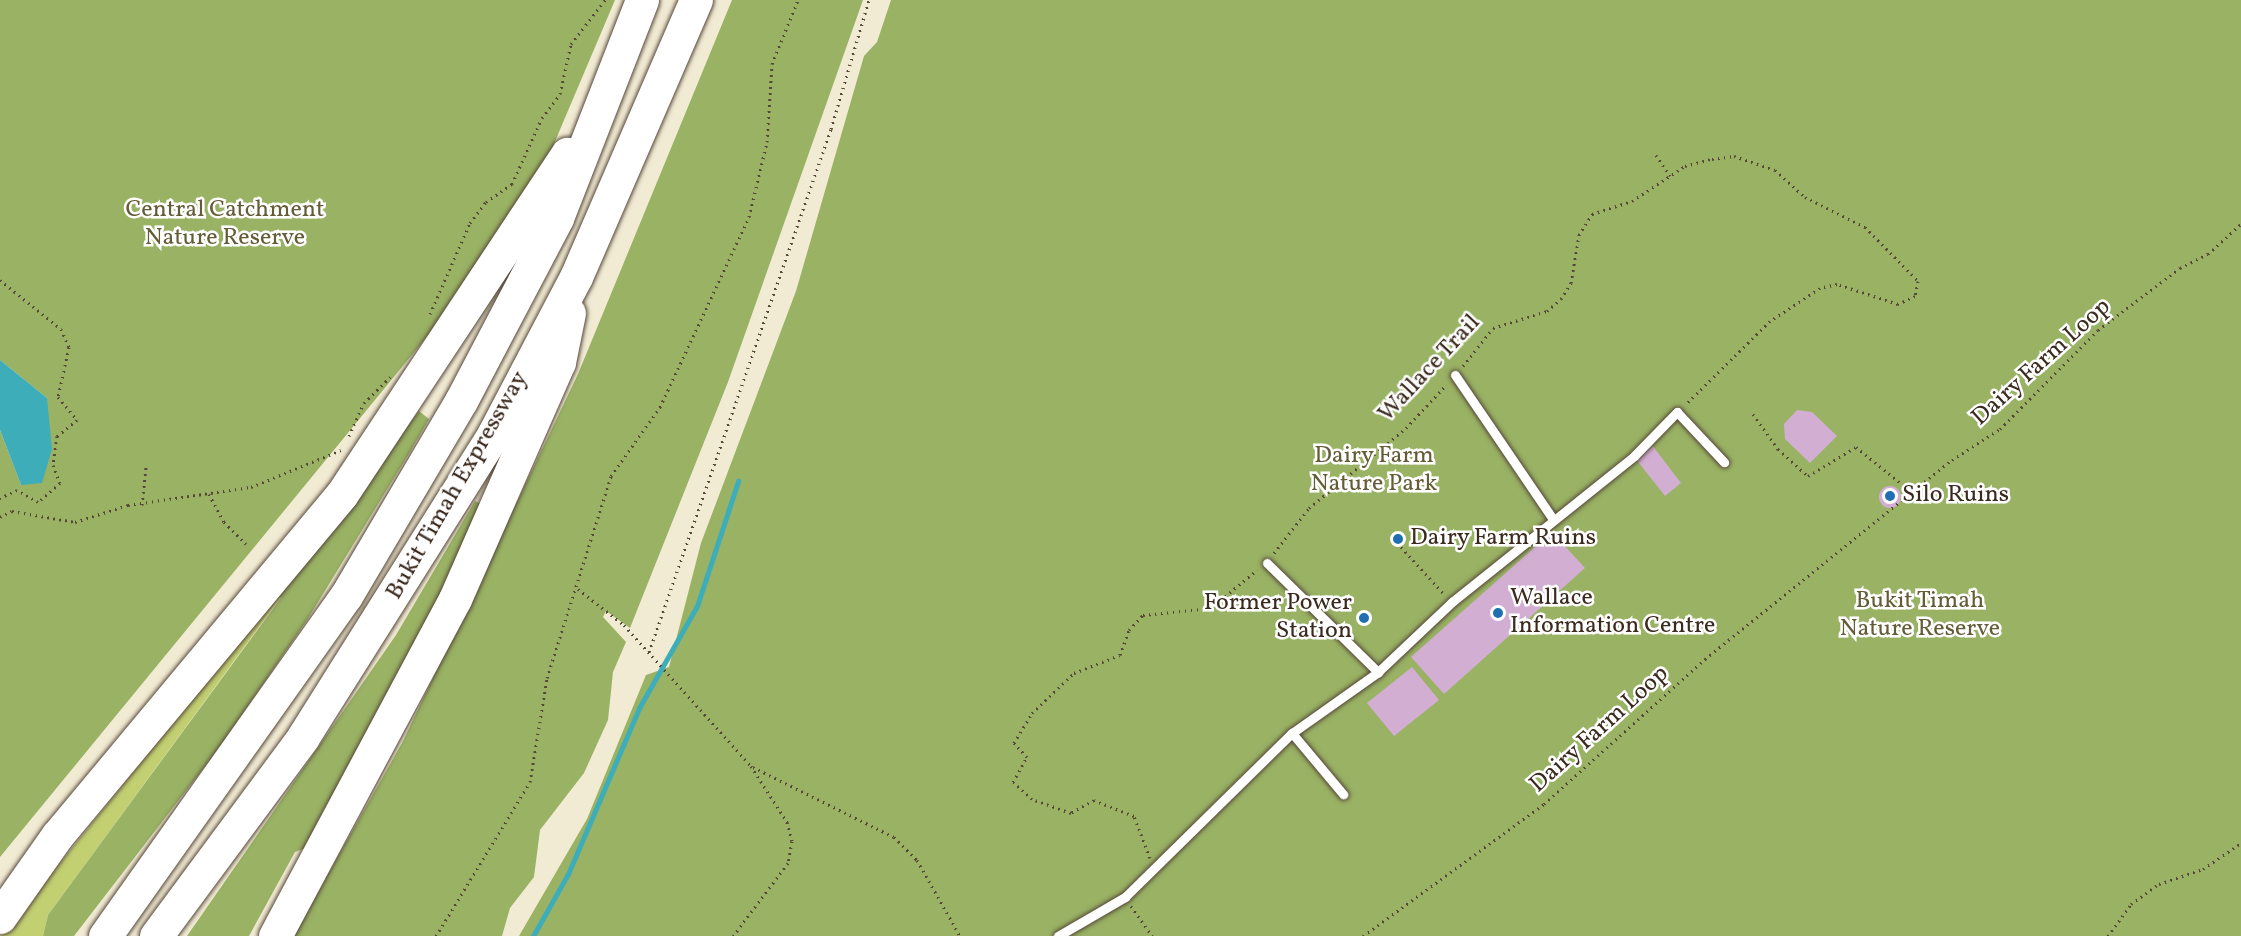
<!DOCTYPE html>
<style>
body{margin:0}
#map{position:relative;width:2241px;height:936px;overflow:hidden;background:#f2ebd4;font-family:Vollkorn,serif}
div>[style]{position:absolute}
.green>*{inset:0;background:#c2d072}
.forest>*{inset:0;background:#99b264}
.water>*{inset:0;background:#3dadba}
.stream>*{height:5px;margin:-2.5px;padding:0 2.5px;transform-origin:2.5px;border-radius:2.5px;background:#3dadba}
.building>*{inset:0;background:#d2aed3}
.round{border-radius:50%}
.path>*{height:3px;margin-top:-1.5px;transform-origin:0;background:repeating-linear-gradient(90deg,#564739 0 1.5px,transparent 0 6px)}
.roads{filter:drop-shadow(0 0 2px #564739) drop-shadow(0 0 2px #564739)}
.lane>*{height:9px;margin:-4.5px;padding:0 4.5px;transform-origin:4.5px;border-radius:4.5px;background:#fff}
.highway>*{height:33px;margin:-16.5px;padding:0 16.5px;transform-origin:16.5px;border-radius:16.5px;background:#fff}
.dots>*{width:16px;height:16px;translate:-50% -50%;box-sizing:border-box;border:3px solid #fff;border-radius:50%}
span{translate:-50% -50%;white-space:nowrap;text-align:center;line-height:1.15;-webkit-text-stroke:5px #fff;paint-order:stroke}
.park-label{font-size:24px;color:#645c37}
.street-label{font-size:24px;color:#3b2a1e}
.poi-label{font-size:24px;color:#3b2a1e}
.left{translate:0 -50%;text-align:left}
.right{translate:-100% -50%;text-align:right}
</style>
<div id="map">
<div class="green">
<div style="clip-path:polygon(276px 595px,281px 597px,48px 915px,43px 936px,1px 936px)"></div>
</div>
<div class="forest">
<div style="clip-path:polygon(0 0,615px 0,542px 172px,498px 250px,0 857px,0 430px,21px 485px,47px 398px,0 360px)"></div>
<div style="clip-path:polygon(732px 0,863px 0,728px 382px,630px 628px,606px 611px,603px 617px,626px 642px,613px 672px,608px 720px,584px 773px,540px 830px,534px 877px,510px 908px,502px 936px,293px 936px,402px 743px,578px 374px)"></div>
<div style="clip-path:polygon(891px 0,2241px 0,2241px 936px,519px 936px,587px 819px,646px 675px,669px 667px,701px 543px,796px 291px,864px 56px,877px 42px)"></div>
<div style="clip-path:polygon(419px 411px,429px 419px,410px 452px,307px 620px,219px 748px,74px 936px,43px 936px,48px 915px,281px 598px,276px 595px)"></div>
<div style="clip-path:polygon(475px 501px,485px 506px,311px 846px,295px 852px,249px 936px,187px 936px,396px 635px)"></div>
</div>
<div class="water">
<div style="clip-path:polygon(0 360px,47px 398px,52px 449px,42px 483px,21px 485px,0 430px)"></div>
</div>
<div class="stream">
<div style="left:533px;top:936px;width:71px;rotate:-60.6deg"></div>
<div style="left:568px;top:874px;width:181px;rotate:-66.8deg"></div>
<div style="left:639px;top:708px;width:117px;rotate:-60.4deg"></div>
<div style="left:697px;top:606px;width:132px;rotate:-71.8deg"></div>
</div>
<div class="building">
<div style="clip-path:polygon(1797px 410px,1812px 412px,1837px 436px,1810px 463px,1785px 439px,1784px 424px)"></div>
<div style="clip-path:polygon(1652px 445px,1681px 483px,1665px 496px,1635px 458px)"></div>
<div class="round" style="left:1879px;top:486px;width:22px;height:22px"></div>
<div style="clip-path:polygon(1552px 532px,1585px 568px,1444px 694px,1411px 657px)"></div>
<div style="clip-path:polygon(1412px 667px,1439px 700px,1394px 736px,1367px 703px)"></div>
</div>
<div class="path">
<div style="left:1656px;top:155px;width:25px;rotate:56deg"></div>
<div style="left:0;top:280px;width:78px;rotate:38.8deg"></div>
<div style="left:61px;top:329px;width:20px;rotate:66deg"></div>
<div style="left:69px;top:347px;width:51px;rotate:102.4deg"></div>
<div style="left:58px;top:397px;width:30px;rotate:50deg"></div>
<div style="left:77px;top:420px;width:26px;rotate:141deg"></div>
<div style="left:57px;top:436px;width:29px;rotate:98deg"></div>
<div style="left:53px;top:465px;width:19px;rotate:69deg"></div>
<div style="left:60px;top:483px;width:29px;rotate:139deg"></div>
<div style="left:38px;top:502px;width:24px;rotate:-150deg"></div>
<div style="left:17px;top:490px;width:19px;rotate:155deg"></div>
<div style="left:430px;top:314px;width:99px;rotate:-66.3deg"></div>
<div style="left:470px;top:223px;width:26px;rotate:-53deg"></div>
<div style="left:486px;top:202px;width:32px;rotate:-35deg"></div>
<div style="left:512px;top:184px;width:72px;rotate:-65.6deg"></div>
<div style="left:542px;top:118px;width:30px;rotate:-53deg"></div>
<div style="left:560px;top:94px;width:51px;rotate:-77.6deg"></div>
<div style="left:571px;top:44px;width:56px;rotate:-52.3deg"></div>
<div style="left:1463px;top:366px;width:48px;rotate:-51.7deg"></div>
<div style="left:1493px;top:328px;width:57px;rotate:-17.5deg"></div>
<div style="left:1547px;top:311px;width:18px;rotate:-41deg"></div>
<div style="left:1561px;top:299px;width:19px;rotate:-58deg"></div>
<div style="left:1571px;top:283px;width:49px;rotate:-80.5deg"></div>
<div style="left:1579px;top:235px;width:25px;rotate:-58deg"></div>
<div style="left:1592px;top:214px;width:42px;rotate:-18deg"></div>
<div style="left:1632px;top:201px;width:64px;rotate:-33.4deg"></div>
<div style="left:1685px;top:166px;width:28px;rotate:-15deg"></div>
<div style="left:1712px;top:159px;width:22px;rotate:-8deg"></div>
<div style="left:1734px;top:156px;width:43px;rotate:18.9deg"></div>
<div style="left:1775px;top:170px;width:40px;rotate:42deg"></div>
<div style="left:1805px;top:197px;width:67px;rotate:26.6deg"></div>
<div style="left:1865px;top:227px;width:76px;rotate:45.5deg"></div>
<div style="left:1918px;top:281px;width:15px;rotate:101deg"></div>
<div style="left:1915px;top:296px;width:19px;rotate:155deg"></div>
<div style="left:1898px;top:304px;width:64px;rotate:-161.8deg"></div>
<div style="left:1837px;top:284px;width:17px;rotate:167deg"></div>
<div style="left:1820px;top:288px;width:60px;rotate:146.6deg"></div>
<div style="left:1770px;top:321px;width:120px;rotate:135.3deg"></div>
<div style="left:1753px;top:414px;width:43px;rotate:54.5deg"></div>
<div style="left:1778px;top:449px;width:40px;rotate:42deg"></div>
<div style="left:1808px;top:476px;width:56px;rotate:-31.1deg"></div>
<div style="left:1856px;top:447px;width:75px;rotate:39deg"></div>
<div style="left:349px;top:436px;width:36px;rotate:-66deg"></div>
<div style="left:364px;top:403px;width:37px;rotate:-45deg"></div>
<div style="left:209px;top:494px;width:32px;rotate:62deg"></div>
<div style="left:224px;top:522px;width:31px;rotate:45deg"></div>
<div style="left:142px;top:505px;width:39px;rotate:-84deg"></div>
<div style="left:0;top:517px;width:13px;rotate:-27deg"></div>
<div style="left:12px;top:511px;width:64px;rotate:9.9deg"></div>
<div style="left:75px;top:522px;width:56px;rotate:-17.8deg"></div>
<div style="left:128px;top:505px;width:124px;rotate:-8.3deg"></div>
<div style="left:251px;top:487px;width:97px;rotate:-22.3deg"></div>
<div style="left:1401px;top:547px;width:65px;rotate:47.5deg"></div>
<div style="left:1274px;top:553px;width:57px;rotate:-52.1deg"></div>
<div style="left:1309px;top:508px;width:126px;rotate:-39.5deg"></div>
<div style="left:1406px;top:428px;width:60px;rotate:-47deg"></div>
<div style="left:578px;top:589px;width:58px;rotate:38deg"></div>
<div style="left:624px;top:625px;width:190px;rotate:48deg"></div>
<div style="left:751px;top:766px;width:67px;rotate:57.3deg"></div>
<div style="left:787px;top:822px;width:20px;rotate:75deg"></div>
<div style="left:792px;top:841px;width:22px;rotate:100deg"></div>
<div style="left:788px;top:863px;width:91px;rotate:127deg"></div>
<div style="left:649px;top:652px;width:554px;rotate:-70.81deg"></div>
<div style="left:831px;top:129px;width:134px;rotate:-73.6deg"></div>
<div style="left:753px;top:767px;width:157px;rotate:26.4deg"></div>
<div style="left:894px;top:837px;width:33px;rotate:45deg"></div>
<div style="left:917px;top:860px;width:87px;rotate:60.5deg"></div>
<div style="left:1150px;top:858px;width:45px;rotate:-110.9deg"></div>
<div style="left:1134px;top:816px;width:43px;rotate:-158.2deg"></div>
<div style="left:1094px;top:800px;width:26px;rotate:151deg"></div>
<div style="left:1071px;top:813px;width:41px;rotate:-160.3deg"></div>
<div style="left:1032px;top:799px;width:25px;rotate:-138deg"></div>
<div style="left:1013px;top:782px;width:29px;rotate:-61deg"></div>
<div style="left:1027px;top:757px;width:19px;rotate:-133deg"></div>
<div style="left:1014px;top:743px;width:35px;rotate:-59deg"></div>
<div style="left:1032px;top:713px;width:58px;rotate:-43.6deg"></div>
<div style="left:1074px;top:673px;width:49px;rotate:-21.4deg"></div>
<div style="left:1120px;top:655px;width:27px;rotate:-70deg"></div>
<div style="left:1129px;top:630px;width:21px;rotate:-47deg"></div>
<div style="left:1143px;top:615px;width:68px;rotate:-5.9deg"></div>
<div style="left:1211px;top:608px;width:60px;rotate:-39.6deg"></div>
<div style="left:1131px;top:906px;width:37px;rotate:55deg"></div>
<div style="left:436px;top:936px;width:180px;rotate:-58.6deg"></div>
<div style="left:530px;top:782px;width:105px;rotate:-80.7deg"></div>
<div style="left:547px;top:678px;width:212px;rotate:-72.4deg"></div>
<div style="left:611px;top:476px;width:85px;rotate:-54.6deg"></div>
<div style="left:660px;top:407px;width:210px;rotate:-64.9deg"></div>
<div style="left:749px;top:217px;width:77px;rotate:-76.5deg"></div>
<div style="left:767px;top:142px;width:78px;rotate:-86.3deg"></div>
<div style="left:772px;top:64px;width:69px;rotate:-67.9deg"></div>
<div style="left:1363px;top:936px;width:224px;rotate:-36.1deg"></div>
<div style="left:1544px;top:804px;width:217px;rotate:-42deg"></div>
<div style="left:1705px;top:659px;width:317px;rotate:-38.9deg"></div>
<div style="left:1952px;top:460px;width:57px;rotate:-32.9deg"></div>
<div style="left:2000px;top:429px;width:139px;rotate:-45.3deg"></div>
<div style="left:2098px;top:330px;width:103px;rotate:-37.1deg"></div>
<div style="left:2180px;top:268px;width:31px;rotate:-27deg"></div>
<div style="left:2208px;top:254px;width:45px;rotate:-42.3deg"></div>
<div style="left:2108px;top:936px;width:39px;rotate:-54deg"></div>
<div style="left:2131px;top:904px;width:34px;rotate:-36deg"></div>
<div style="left:2159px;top:884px;width:46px;rotate:-18.8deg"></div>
<div style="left:2203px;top:869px;width:46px;rotate:-34.4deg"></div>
</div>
<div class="roads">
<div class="lane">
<div style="left:1455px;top:375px;width:174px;rotate:55.8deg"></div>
<div style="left:1267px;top:563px;width:156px;rotate:44.5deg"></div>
<div style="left:1292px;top:733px;width:80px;rotate:50.1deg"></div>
<div style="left:1058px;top:936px;width:78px;rotate:-30.2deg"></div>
<div style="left:1125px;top:897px;width:234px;rotate:-44.5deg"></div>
<div style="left:1292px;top:733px;width:105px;rotate:-35.3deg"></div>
<div style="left:1378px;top:672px;width:102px;rotate:-43.4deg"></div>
<div style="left:1452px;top:602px;width:233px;rotate:-38.7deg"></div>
<div style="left:1634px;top:456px;width:62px;rotate:-45.7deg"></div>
<div style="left:1677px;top:412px;width:69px;rotate:46.8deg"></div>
</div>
<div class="highway">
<div style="left:0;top:917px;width:99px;rotate:-54.9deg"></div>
<div style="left:57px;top:836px;width:445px;rotate:-50.2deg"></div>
<div style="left:342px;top:494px;width:408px;rotate:-56.5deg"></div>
<div style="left:105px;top:936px;width:417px;rotate:-54.7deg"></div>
<div style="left:346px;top:596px;width:226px;rotate:-59.5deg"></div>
<div style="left:461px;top:401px;width:207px;rotate:-62.3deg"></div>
<div style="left:557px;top:218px;width:234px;rotate:-68.7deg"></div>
<div style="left:156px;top:936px;width:247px;rotate:-53.5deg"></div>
<div style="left:303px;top:737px;width:357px;rotate:-57.8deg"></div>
<div style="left:493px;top:435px;width:178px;rotate:-62.3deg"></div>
<div style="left:576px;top:277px;width:302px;rotate:-66.6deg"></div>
<div style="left:275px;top:936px;width:382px;rotate:-61.9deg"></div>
<div style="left:455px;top:599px;width:259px;rotate:-66.3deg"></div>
<div style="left:559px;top:362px;width:50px;rotate:-78.5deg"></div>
</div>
</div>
<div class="dots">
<div style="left:1890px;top:496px;background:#1f6fb2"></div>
<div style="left:1398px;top:539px;background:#1f6fb2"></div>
<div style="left:1498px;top:613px;background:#1f6fb2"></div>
<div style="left:1364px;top:618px;background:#1f6fb2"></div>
</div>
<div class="park-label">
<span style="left:225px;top:225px">Central Catchment<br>Nature Reserve</span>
<span style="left:1374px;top:471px">Dairy Farm<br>Nature Park</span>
<span style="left:1920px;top:616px">Bukit Timah<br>Nature Reserve</span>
</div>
<div class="street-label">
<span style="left:2042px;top:363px;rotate:-42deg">Dairy Farm Loop</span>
<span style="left:1430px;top:369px;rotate:-47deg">Wallace Trail</span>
<span style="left:458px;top:486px;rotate:-60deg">Bukit Timah Expressway</span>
<span style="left:1600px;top:730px;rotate:-42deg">Dairy Farm Loop</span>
</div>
<div class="poi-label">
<span class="left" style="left:1902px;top:496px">Silo Ruins</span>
<span class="left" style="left:1410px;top:539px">Dairy Farm Ruins</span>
<span class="left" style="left:1510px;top:613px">Wallace<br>Information Centre</span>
<span class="right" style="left:1352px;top:618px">Former Power<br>Station</span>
</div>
</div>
